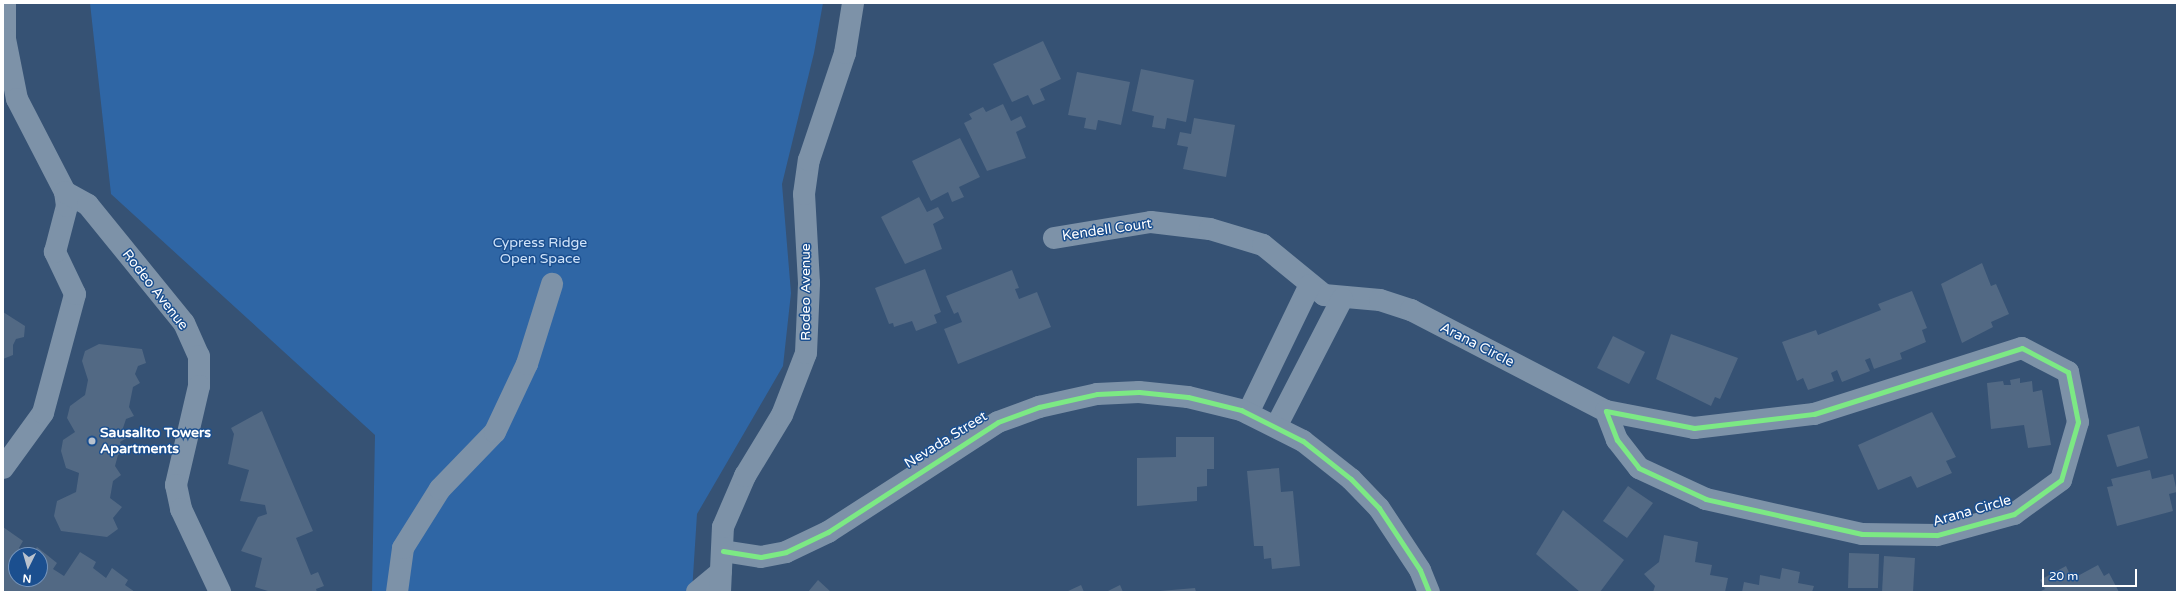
<!DOCTYPE html>
<style>
body{margin:0}
#map{position:relative;width:2180px;height:595px;overflow:hidden;background:#365274;font-family:"Varela Round",sans-serif}
div>[style]{position:absolute}
.green>*{inset:0;background:#2f66a5}
.building>*{inset:0;background:#526984}
.minor>*{height:22px;margin:-11px;padding:0 11px;transform-origin:11px;border-radius:11px;background:#7d92a8}
.cycleway>*{height:5px;margin:-2.5px;padding:0 2.5px;transform-origin:2.5px;border-radius:2.5px;background:#7ce984}
.dots>*{width:11px;height:11px;translate:-50% -50%;box-sizing:border-box;border:2px solid #1b4f8f;border-radius:50%}
span{translate:-50% -50%;white-space:nowrap;text-align:center;line-height:1.15;-webkit-text-stroke:3px #1b4f8f;paint-order:stroke}
.street-label{font-size:14px;color:#fff}
.park-label{font-size:14px;color:#cfe3fa}
.poi-label{font-size:14px;color:#fff;font-weight:700}
.left{translate:0 -50%;text-align:left}
.frame{position:absolute;inset:0;border:4px solid #fff;pointer-events:none}
.north{position:absolute;left:8px;top:547px;width:40px;height:40px;box-sizing:border-box;background:#1b4f8f;border:1px solid #7695bc;border-radius:50%;rotate:185deg;font-size:11px;font-weight:700;line-height:16px;text-align:center;color:#fff}
.north::after{content:'';display:block;margin:auto;width:14px;height:18px;background:#b9c2ce;clip-path:polygon(50% 0,100% 100%,50% 72%,0 100%)}
.scale{position:absolute;left:2042px;top:569px;width:95px;height:18px;box-sizing:border-box;border:2px solid #fff;border-top:0;padding-left:5px;font-size:12px;line-height:14px;white-space:nowrap;color:#fff;-webkit-text-stroke:3px #1b4f8f;paint-order:stroke}
</style>
<div id="map">
<div class="green">
<div style="clip-path:polygon(90px 3px,823px 3px,814px 53px,782px 184px,791px 293px,783px 366px,697px 514px,692px 592px,372px 592px,375px 435px,111px 194px)"></div>
</div>
<div class="building">
<div style="clip-path:polygon(1043px 41px,1061px 79px,1040px 89px,1045px 100px,1033px 105px,1028px 95px,1012px 102px,993px 64px)"></div>
<div style="clip-path:polygon(1141px 69px,1194px 80px,1186px 122px,1167px 118px,1165px 129px,1152px 127px,1154px 116px,1132px 111px)"></div>
<div style="clip-path:polygon(1077px 72px,1130px 82px,1121px 125px,1098px 120px,1096px 130px,1084px 128px,1086px 118px,1068px 115px)"></div>
<div style="clip-path:polygon(1003px 104px,1011px 121px,1021px 116px,1026px 127px,1016px 132px,1026px 158px,987px 171px,964px 123px,972px 119px,969px 114px,983px 107px,986px 112px)"></div>
<div style="clip-path:polygon(1194px 118px,1235px 125px,1226px 177px,1183px 169px,1188px 147px,1177px 145px,1180px 132px,1191px 134px)"></div>
<div style="clip-path:polygon(960px 138px,980px 177px,959px 187px,964px 197px,952px 202px,948px 192px,931px 201px,912px 161px)"></div>
<div style="clip-path:polygon(919px 197px,927px 212px,938px 207px,944px 218px,933px 224px,942px 249px,905px 264px,881px 217px)"></div>
<div style="clip-path:polygon(1982px 263px,1991px 286px,1996px 284px,2009px 314px,1991px 322px,1993px 327px,1962px 343px,1941px 284px)"></div>
<div style="clip-path:polygon(925px 269px,941px 312px,934px 315px,937px 323px,916px 331px,912px 321px,894px 327px,893px 323px,889px 324px,875px 288px)"></div>
<div style="clip-path:polygon(1012px 270px,1019px 288px,1015px 289px,1019px 299px,1037px 292px,1051px 327px,958px 364px,944px 329px,962px 322px,958px 312px,954px 314px,946px 296px)"></div>
<div style="clip-path:polygon(1912px 291px,1927px 328px,1922px 330px,1926px 342px,1900px 353px,1902px 359px,1874px 369px,1870px 358px,1865px 360px,1870px 371px,1842px 382px,1837px 370px,1831px 373px,1834px 381px,1808px 390px,1803px 378px,1797px 381px,1782px 342px,1816px 330px,1818px 335px,1881px 310px,1878px 304px)"></div>
<div style="clip-path:polygon(3px 312px,25px 326px,24px 337px,16px 339px,13px 345px,13px 355px,3px 359px)"></div>
<div style="clip-path:polygon(1671px 334px,1738px 358px,1720px 399px,1715px 397px,1711px 406px,1656px 379px)"></div>
<div style="clip-path:polygon(1613px 336px,1645px 352px,1629px 384px,1597px 368px)"></div>
<div style="clip-path:polygon(99px 344px,142px 349px,146px 363px,138px 366px,135px 374px,140px 383px,133px 387px,129px 407px,134px 416px,126px 419px,123px 428px,128px 437px,120px 442px,124px 452px,118px 455px,115px 466px,121px 475px,113px 481px,110px 498px,122px 507px,113px 518px,118px 529px,107px 537px,61px 531px,54px 516px,57px 501px,76px 492px,79px 473px,66px 468px,61px 451px,63px 440px,75px 432px,67px 418px,70px 406px,85px 395px,88px 380px,82px 361px,85px 351px)"></div>
<div style="clip-path:polygon(2020px 378px,2020px 383px,2032px 381px,2033px 392px,2042px 390px,2051px 445px,2028px 448px,2024px 425px,1991px 429px,1987px 383px,2003px 381px,2004px 385px,2011px 385px,2010px 380px)"></div>
<div style="clip-path:polygon(262px 411px,313px 531px,296px 538px,311px 575px,318px 572px,324px 586px,316px 589px,317px 592px,271px 592px,255px 587px,262px 558px,241px 551px,258px 517px,267px 514px,265px 505px,240px 501px,249px 470px,228px 464px,234px 434px,231px 428px)"></div>
<div style="clip-path:polygon(1932px 412px,1956px 457px,1946px 461px,1952px 473px,1917px 488px,1911px 476px,1878px 490px,1858px 445px)"></div>
<div style="clip-path:polygon(2139px 426px,2148px 458px,2117px 467px,2107px 435px)"></div>
<div style="clip-path:polygon(1176px 437px,1214px 437px,1214px 469px,1207px 469px,1207px 486px,1197px 487px,1197px 501px,1137px 506px,1137px 458px,1176px 457px)"></div>
<div style="clip-path:polygon(1279px 468px,1281px 492px,1293px 491px,1300px 566px,1272px 569px,1271px 558px,1264px 559px,1263px 546px,1254px 546px,1247px 471px)"></div>
<div style="clip-path:polygon(2150px 470px,2152px 479px,2173px 474px,2177px 492px,2169px 494px,2173px 511px,2117px 526px,2107px 487px,2113px 486px,2111px 479px)"></div>
<div style="clip-path:polygon(1628px 486px,1653px 503px,1627px 538px,1603px 521px)"></div>
<div style="clip-path:polygon(1563px 510px,1624px 560px,1600px 592px,1580px 592px,1536px 554px)"></div>
<div style="clip-path:polygon(3px 527px,23px 541px,19px 548px,29px 555px,16px 555px,16px 579px,40px 579px,40px 555px,31px 555px,37px 547px,57px 563px,53px 569px,64px 576px,80px 552px,96px 562px,93px 568px,106px 578px,112px 568px,128px 580px,125px 585px,135px 592px,3px 592px)"></div>
<div style="clip-path:polygon(1664px 535px,1698px 542px,1695px 562px,1712px 565px,1710px 575px,1728px 578px,1725px 592px,1653px 592px,1655px 586px,1644px 574px,1659px 562px)"></div>
<div style="clip-path:polygon(1849px 553px,1879px 554px,1878px 588px,1848px 588px)"></div>
<div style="clip-path:polygon(1884px 556px,1915px 558px,1913px 592px,1882px 592px)"></div>
<div style="clip-path:polygon(2098px 565px,2104px 576px,2109px 573px,2119px 592px,2039px 592px,2045px 589px,2040px 580px,2066px 566px,2072px 579px)"></div>
<div style="clip-path:polygon(1782px 568px,1800px 572px,1798px 583px,1814px 586px,1812px 592px,1742px 592px,1744px 582px,1759px 585px,1760px 575px,1780px 579px)"></div>
<div style="clip-path:polygon(818px 580px,831px 592px,808px 592px)"></div>
<div style="clip-path:polygon(1081px 585px,1084px 592px,1066px 592px)"></div>
<div style="clip-path:polygon(1120px 585px,1123px 592px,1106px 592px)"></div>
<div style="clip-path:polygon(1195px 588px,1196px 592px,1160px 592px,1160px 591px)"></div>
</div>
<div class="minor">
<div style="left:5px;top:3px;width:36px;rotate:90deg"></div>
<div style="left:5px;top:39px;width:61px;rotate:78.7deg"></div>
<div style="left:17px;top:99px;width:105px;rotate:62.7deg"></div>
<div style="left:1054px;top:238px;width:98px;rotate:-9.4deg"></div>
<div style="left:1151px;top:222px;width:59px;rotate:6.8deg"></div>
<div style="left:1210px;top:229px;width:55px;rotate:16.8deg"></div>
<div style="left:1263px;top:245px;width:79px;rotate:39.3deg"></div>
<div style="left:1324px;top:295px;width:56px;rotate:5.1deg"></div>
<div style="left:1380px;top:300px;width:33px;rotate:18deg"></div>
<div style="left:1411px;top:310px;width:220px;rotate:27.4deg"></div>
<div style="left:2022px;top:348px;width:52px;rotate:27.6deg"></div>
<div style="left:2068px;top:372px;width:51px;rotate:78.7deg"></div>
<div style="left:2078px;top:422px;width:60px;rotate:106.3deg"></div>
<div style="left:2061px;top:480px;width:58px;rotate:144.1deg"></div>
<div style="left:2014px;top:514px;width:80px;rotate:164.7deg"></div>
<div style="left:1937px;top:535px;width:75px;rotate:-179.2deg"></div>
<div style="left:1862px;top:534px;width:160px;rotate:-167.4deg"></div>
<div style="left:1706px;top:499px;width:74px;rotate:-155.2deg"></div>
<div style="left:1639px;top:468px;width:36px;rotate:-128deg"></div>
<div style="left:1617px;top:440px;width:31px;rotate:-111deg"></div>
<div style="left:1606px;top:411px;width:90px;rotate:10.9deg"></div>
<div style="left:1694px;top:428px;width:121px;rotate:-6.7deg"></div>
<div style="left:1814px;top:414px;width:218px;rotate:-17.6deg"></div>
<div style="left:1248px;top:413px;width:142px;rotate:-64.2deg"></div>
<div style="left:1277px;top:425px;width:142px;rotate:-62.7deg"></div>
<div style="left:3px;top:468px;width:68px;rotate:-54deg"></div>
<div style="left:43px;top:413px;width:123px;rotate:-74.9deg"></div>
<div style="left:75px;top:294px;width:47px;rotate:-115.5deg"></div>
<div style="left:55px;top:252px;width:48px;rotate:-75.4deg"></div>
<div style="left:67px;top:206px;width:14px;rotate:-98deg"></div>
<div style="left:65px;top:192px;width:26px;rotate:29deg"></div>
<div style="left:88px;top:205px;width:152px;rotate:50.9deg"></div>
<div style="left:184px;top:323px;width:36px;rotate:66deg"></div>
<div style="left:199px;top:356px;width:30px;rotate:90deg"></div>
<div style="left:199px;top:386px;width:102px;rotate:103.1deg"></div>
<div style="left:176px;top:485px;width:25px;rotate:78deg"></div>
<div style="left:181px;top:509px;width:92px;rotate:64.8deg"></div>
<div style="left:723px;top:551px;width:38px;rotate:9deg"></div>
<div style="left:761px;top:557px;width:25px;rotate:-11deg"></div>
<div style="left:786px;top:552px;width:47px;rotate:-25.5deg"></div>
<div style="left:828px;top:532px;width:202px;rotate:-32.9deg"></div>
<div style="left:998px;top:422px;width:44px;rotate:-20.1deg"></div>
<div style="left:1039px;top:407px;width:59px;rotate:-12.6deg"></div>
<div style="left:1097px;top:394px;width:42px;rotate:-2.7deg"></div>
<div style="left:1139px;top:392px;width:49px;rotate:5.8deg"></div>
<div style="left:1188px;top:397px;width:55px;rotate:13.8deg"></div>
<div style="left:1241px;top:410px;width:69px;rotate:26.6deg"></div>
<div style="left:1303px;top:441px;width:61px;rotate:38.4deg"></div>
<div style="left:1351px;top:479px;width:40px;rotate:46deg"></div>
<div style="left:1379px;top:508px;width:74px;rotate:56.5deg"></div>
<div style="left:1420px;top:570px;width:24px;rotate:68deg"></div>
<div style="left:397px;top:592px;width:44px;rotate:-82.2deg"></div>
<div style="left:403px;top:548px;width:70px;rotate:-57.9deg"></div>
<div style="left:440px;top:489px;width:79px;rotate:-46deg"></div>
<div style="left:495px;top:432px;width:75px;rotate:-64.8deg"></div>
<div style="left:527px;top:364px;width:84px;rotate:-72.6deg"></div>
<div style="left:697px;top:592px;width:31px;rotate:-40deg"></div>
<div style="left:720px;top:592px;width:65px;rotate:-87.4deg"></div>
<div style="left:723px;top:527px;width:56px;rotate:-66.7deg"></div>
<div style="left:745px;top:476px;width:71px;rotate:-58.8deg"></div>
<div style="left:782px;top:415px;width:66px;rotate:-68.8deg"></div>
<div style="left:806px;top:353px;width:70px;rotate:-87.5deg"></div>
<div style="left:809px;top:283px;width:89px;rotate:-93.2deg"></div>
<div style="left:804px;top:194px;width:34px;rotate:-82deg"></div>
<div style="left:809px;top:160px;width:113px;rotate:-71.4deg"></div>
<div style="left:845px;top:53px;width:51px;rotate:-80.9deg"></div>
</div>
<div class="cycleway">
<div style="left:2022px;top:348px;width:52px;rotate:27.6deg"></div>
<div style="left:2068px;top:372px;width:51px;rotate:78.7deg"></div>
<div style="left:2078px;top:422px;width:60px;rotate:106.3deg"></div>
<div style="left:2061px;top:480px;width:58px;rotate:144.1deg"></div>
<div style="left:2014px;top:514px;width:80px;rotate:164.7deg"></div>
<div style="left:1937px;top:535px;width:75px;rotate:-179.2deg"></div>
<div style="left:1862px;top:534px;width:160px;rotate:-167.4deg"></div>
<div style="left:1706px;top:499px;width:74px;rotate:-155.2deg"></div>
<div style="left:1639px;top:468px;width:36px;rotate:-128deg"></div>
<div style="left:1617px;top:440px;width:31px;rotate:-111deg"></div>
<div style="left:1606px;top:411px;width:90px;rotate:10.9deg"></div>
<div style="left:1694px;top:428px;width:121px;rotate:-6.7deg"></div>
<div style="left:1814px;top:414px;width:218px;rotate:-17.6deg"></div>
<div style="left:723px;top:551px;width:38px;rotate:9deg"></div>
<div style="left:761px;top:557px;width:25px;rotate:-11deg"></div>
<div style="left:786px;top:552px;width:47px;rotate:-25.5deg"></div>
<div style="left:828px;top:532px;width:202px;rotate:-32.9deg"></div>
<div style="left:998px;top:422px;width:44px;rotate:-20.1deg"></div>
<div style="left:1039px;top:407px;width:59px;rotate:-12.6deg"></div>
<div style="left:1097px;top:394px;width:42px;rotate:-2.7deg"></div>
<div style="left:1139px;top:392px;width:49px;rotate:5.8deg"></div>
<div style="left:1188px;top:397px;width:55px;rotate:13.8deg"></div>
<div style="left:1241px;top:410px;width:69px;rotate:26.6deg"></div>
<div style="left:1303px;top:441px;width:61px;rotate:38.4deg"></div>
<div style="left:1351px;top:479px;width:40px;rotate:46deg"></div>
<div style="left:1379px;top:508px;width:74px;rotate:56.5deg"></div>
<div style="left:1420px;top:570px;width:24px;rotate:68deg"></div>
</div>
<div class="dots">
<div style="left:92px;top:441px;background:#b9c2ce"></div>
</div>
<div class="street-label">
<span style="left:1107px;top:230px;rotate:-8deg">Kendell Court</span>
<span style="left:155px;top:290px;rotate:52deg">Rodeo Avenue</span>
<span style="left:806px;top:292px;rotate:-90deg">Rodeo Avenue</span>
<span style="left:1477px;top:345px;rotate:27deg">Arana Circle</span>
<span style="left:946px;top:440px;rotate:-32deg">Nevada Street</span>
<span style="left:1972px;top:511px;rotate:-16deg">Arana Circle</span>
</div>
<div class="park-label">
<span style="left:540px;top:251px">Cypress Ridge<br>Open Space</span>
</div>
<div class="poi-label">
<span class="left" style="left:100px;top:441px">Sausalito Towers<br>Apartments</span>
</div>
<div class="frame"></div>
<div class="north">N</div>
<div class="scale">20 m</div>
</div>
